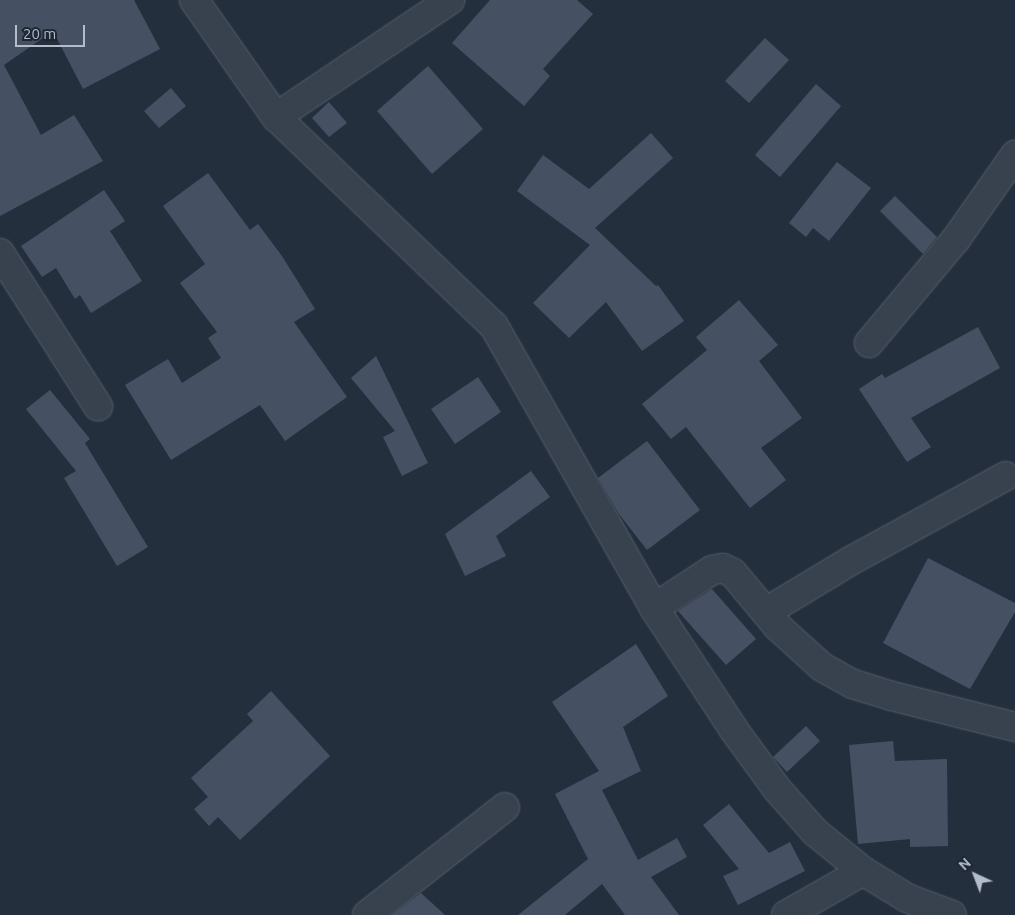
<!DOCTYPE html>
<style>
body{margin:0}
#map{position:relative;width:1015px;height:915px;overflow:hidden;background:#242f3e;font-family:Ubuntu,sans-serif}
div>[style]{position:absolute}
.building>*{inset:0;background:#455162}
.roads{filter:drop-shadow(0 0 1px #565f6c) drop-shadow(0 0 1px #565f6c)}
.minor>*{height:28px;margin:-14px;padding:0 14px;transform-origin:14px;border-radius:14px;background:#38414e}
span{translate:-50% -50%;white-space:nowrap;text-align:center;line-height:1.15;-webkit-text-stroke:4.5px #1d2633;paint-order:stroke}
.north{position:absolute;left:950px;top:850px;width:50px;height:50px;-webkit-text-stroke:4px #1d2633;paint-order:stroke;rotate:317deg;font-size:14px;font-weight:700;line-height:20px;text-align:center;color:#b4bcc9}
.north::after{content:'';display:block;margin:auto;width:18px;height:22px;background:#b4bcc9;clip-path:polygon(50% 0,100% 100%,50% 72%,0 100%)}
.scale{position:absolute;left:15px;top:25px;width:70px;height:22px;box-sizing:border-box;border:2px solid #b4bcc9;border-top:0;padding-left:6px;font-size:15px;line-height:18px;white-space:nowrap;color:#b4bcc9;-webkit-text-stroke:4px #1d2633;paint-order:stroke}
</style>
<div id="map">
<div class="building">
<div style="clip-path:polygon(0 0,134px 0,160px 49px,83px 89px,53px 31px,4px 65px,41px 135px,74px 115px,103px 161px,0 216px)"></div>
<div style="clip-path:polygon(490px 0,577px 0,593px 14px,543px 69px,550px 76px,524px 106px,452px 43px)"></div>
<div style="clip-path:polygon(765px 38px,789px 60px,749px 103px,725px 81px)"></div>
<div style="clip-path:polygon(428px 66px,483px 129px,432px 174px,377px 111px)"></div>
<div style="clip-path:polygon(816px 84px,841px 106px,780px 177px,755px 155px)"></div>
<div style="clip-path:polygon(171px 88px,186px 106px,159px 128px,144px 111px)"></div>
<div style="clip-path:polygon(329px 102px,347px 123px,329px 137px,312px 118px)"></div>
<div style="clip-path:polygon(651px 133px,673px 158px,595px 228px,656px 286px,658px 285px,684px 321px,642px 351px,606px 302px,569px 338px,533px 303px,590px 245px,517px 191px,543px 155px,589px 189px)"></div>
<div style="clip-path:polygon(837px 162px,871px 188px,829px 241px,813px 228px,806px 237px,789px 223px)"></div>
<div style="clip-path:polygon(208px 173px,250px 230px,258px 224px,282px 256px,315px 309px,294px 322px,347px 397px,285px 441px,260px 405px,171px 460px,125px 385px,168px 359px,182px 383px,221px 358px,208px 338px,217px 332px,180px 283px,205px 264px,163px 206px)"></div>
<div style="clip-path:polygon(104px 190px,125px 221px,110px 231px,142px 281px,91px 313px,80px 295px,75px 299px,56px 268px,42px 277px,21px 246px)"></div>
<div style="clip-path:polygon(895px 196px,937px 237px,923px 254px,880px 211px)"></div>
<div style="clip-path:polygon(739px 300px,778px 345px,759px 361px,802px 418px,761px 448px,786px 480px,750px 508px,686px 427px,671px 439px,642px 404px,707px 350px,696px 337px)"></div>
<div style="clip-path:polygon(978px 327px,1000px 368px,911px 418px,931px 447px,907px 462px,859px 389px,882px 374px,885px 378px)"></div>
<div style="clip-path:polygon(376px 356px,428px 463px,402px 476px,383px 437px,395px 431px,351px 378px)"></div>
<div style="clip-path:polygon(478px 377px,501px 412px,455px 444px,431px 409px)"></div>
<div style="clip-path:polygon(50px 390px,90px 439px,85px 443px,148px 547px,117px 566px,64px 478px,76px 471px,26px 409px)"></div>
<div style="clip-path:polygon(647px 441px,700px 510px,647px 550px,619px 514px,598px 478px)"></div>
<div style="clip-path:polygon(531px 471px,550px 497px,496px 536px,506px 556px,465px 576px,445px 534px)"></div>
<div style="clip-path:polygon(928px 558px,1015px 603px,1015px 612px,970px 689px,883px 643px)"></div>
<div style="clip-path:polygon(712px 589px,756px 639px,726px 665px,678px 611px)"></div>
<div style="clip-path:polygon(636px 644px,668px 696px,623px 727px,641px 771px,602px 790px,638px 860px,677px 838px,687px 857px,651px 877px,679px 915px,625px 915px,602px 884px,565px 915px,518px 915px,588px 859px,555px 794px,599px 771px,552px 702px)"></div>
<div style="clip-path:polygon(271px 691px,330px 756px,240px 840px,218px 817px,209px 826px,194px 809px,208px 797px,191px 778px,253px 721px,247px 714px)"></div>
<div style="clip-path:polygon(806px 726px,820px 741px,787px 772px,773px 757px)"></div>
<div style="clip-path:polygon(893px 741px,895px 761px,947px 759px,948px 846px,910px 847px,910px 839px,858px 844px,849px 745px)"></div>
<div style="clip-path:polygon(729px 804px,769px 853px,790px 842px,805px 871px,738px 905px,723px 876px,739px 869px,703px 825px)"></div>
<div style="clip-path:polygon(421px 893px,445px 915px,392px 915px)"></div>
</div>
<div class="roads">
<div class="minor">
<div style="left:194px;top:0;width:143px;rotate:55deg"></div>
<div style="left:276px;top:117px;width:302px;rotate:43.8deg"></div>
<div style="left:494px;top:326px;width:324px;rotate:60.4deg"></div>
<div style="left:654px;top:608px;width:146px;rotate:56.7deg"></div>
<div style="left:734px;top:730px;width:73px;rotate:53.9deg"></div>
<div style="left:777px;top:789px;width:57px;rotate:48.5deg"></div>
<div style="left:815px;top:832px;width:62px;rotate:39.1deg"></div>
<div style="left:863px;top:871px;width:52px;rotate:31.5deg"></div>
<div style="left:907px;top:898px;width:48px;rotate:20.7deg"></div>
<div style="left:276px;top:117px;width:210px;rotate:-33.9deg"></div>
<div style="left:0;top:253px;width:182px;rotate:57.4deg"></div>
<div style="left:869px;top:343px;width:136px;rotate:-50.1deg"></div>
<div style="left:956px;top:239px;width:103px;rotate:-54.9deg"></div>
<div style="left:654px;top:608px;width:69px;rotate:-33.2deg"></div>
<div style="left:712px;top:570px;width:11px;rotate:-10deg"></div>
<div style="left:723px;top:568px;width:11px;rotate:27deg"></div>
<div style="left:733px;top:573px;width:70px;rotate:50.2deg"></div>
<div style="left:778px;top:627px;width:59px;rotate:42.3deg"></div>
<div style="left:822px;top:667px;width:35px;rotate:29deg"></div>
<div style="left:853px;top:684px;width:41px;rotate:17.1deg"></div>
<div style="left:892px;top:696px;width:127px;rotate:14.1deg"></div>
<div style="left:766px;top:612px;width:100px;rotate:-31.2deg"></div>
<div style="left:852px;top:560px;width:175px;rotate:-28.6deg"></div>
<div style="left:367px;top:915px;width:175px;rotate:-38deg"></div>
<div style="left:786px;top:915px;width:89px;rotate:-29.7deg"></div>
</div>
</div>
<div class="north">N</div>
<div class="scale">20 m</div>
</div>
